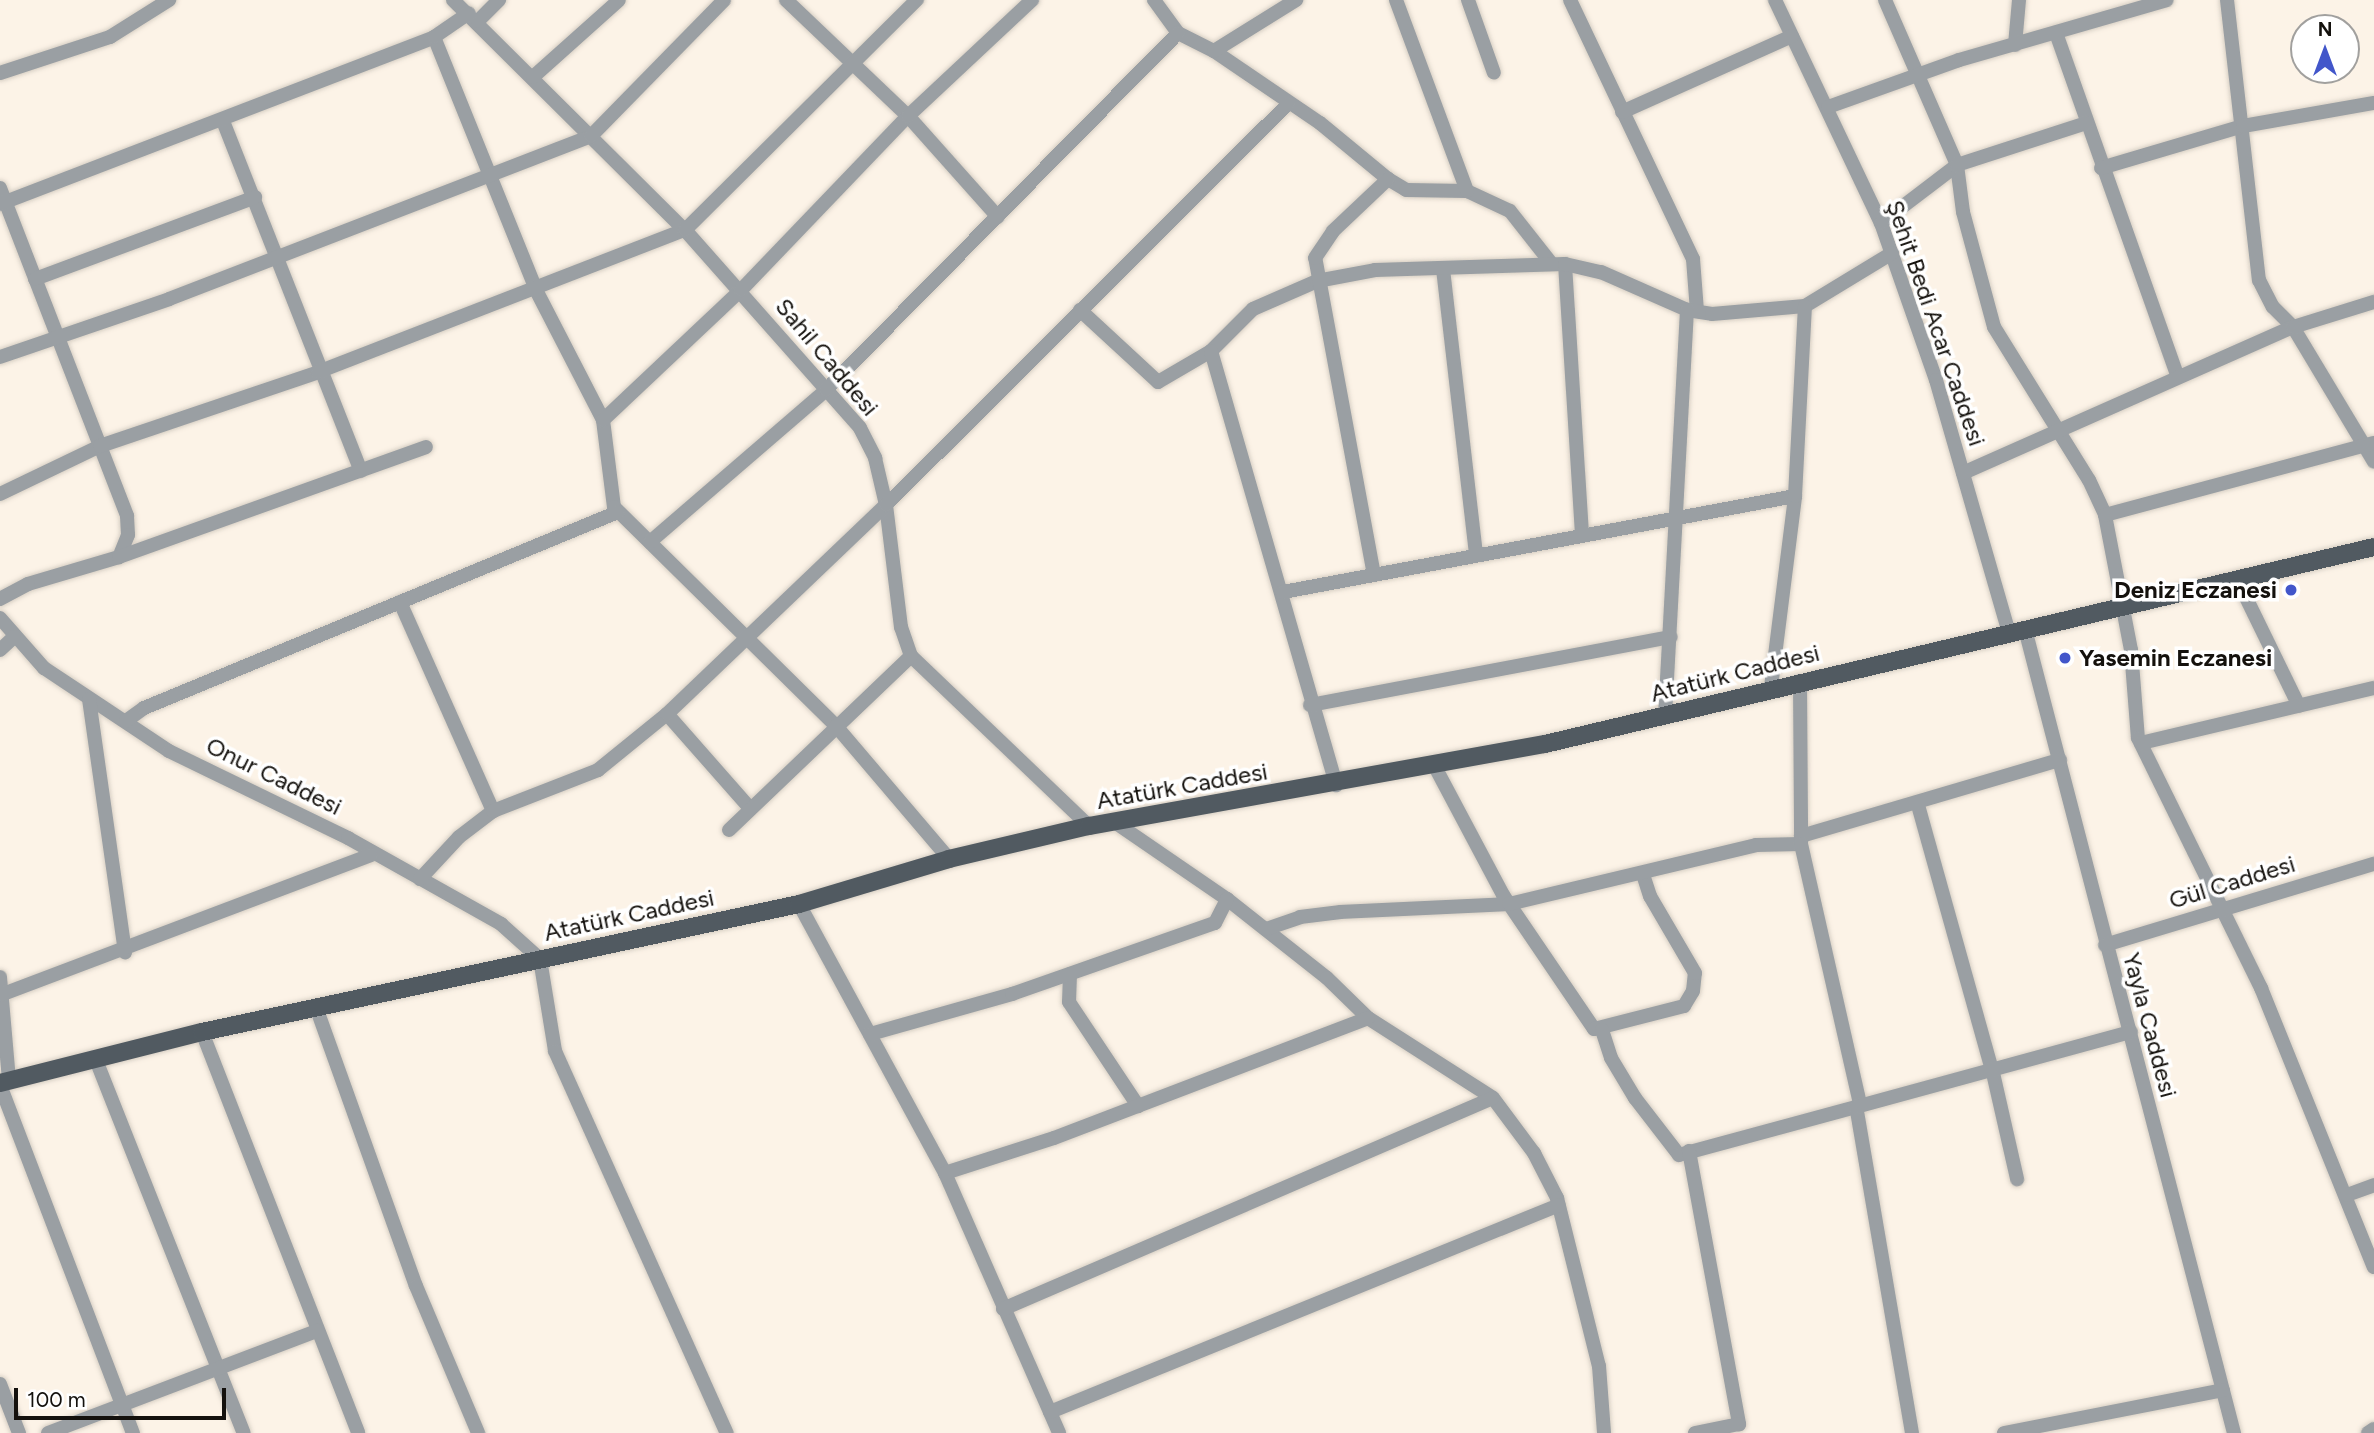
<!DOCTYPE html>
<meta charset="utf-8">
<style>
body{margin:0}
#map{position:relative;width:2374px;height:1433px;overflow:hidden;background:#fcf3e7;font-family:Figtree,sans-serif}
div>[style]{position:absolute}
.roads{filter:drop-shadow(0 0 2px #d7cfc4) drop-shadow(0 0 2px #d7cfc4)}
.minor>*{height:14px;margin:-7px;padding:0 7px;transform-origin:7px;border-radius:7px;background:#9a9fa3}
.major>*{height:18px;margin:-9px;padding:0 9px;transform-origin:9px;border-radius:9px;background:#515a61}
.dots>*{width:19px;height:19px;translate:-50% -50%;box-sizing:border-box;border:4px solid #fff;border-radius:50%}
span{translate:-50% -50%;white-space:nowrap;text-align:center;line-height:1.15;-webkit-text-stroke:7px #fff;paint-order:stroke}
.street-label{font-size:24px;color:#14110d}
.poi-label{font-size:24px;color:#14110d;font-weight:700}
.right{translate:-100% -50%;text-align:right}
.left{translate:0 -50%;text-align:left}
.north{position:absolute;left:2290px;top:14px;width:70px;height:70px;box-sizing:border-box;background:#fff;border:2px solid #a1a09e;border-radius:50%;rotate:0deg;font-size:19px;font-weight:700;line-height:28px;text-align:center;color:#14110d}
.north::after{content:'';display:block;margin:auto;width:24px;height:32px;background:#4256ca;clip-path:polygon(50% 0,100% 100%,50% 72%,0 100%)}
.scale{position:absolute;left:14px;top:1388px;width:212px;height:32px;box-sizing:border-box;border:4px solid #14110d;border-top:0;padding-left:9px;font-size:21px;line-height:24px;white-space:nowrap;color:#14110d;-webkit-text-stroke:5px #fff;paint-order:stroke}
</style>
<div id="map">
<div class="roads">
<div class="minor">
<div style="left:453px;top:0;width:327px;rotate:44.8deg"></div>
<div style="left:685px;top:230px;width:264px;rotate:48.5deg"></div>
<div style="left:860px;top:428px;width:34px;rotate:63deg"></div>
<div style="left:875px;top:458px;width:48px;rotate:76.8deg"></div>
<div style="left:886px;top:505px;width:123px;rotate:83deg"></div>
<div style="left:901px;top:627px;width:31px;rotate:71deg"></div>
<div style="left:911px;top:656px;width:246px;rotate:43.7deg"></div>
<div style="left:786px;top:0;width:168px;rotate:43.6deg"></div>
<div style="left:908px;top:116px;width:135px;rotate:48.3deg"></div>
<div style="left:1154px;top:0;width:41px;rotate:54deg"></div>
<div style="left:1178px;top:33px;width:40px;rotate:26.6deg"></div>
<div style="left:1214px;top:51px;width:128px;rotate:34.2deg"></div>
<div style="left:1320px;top:123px;width:88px;rotate:39.5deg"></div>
<div style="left:1388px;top:179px;width:21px;rotate:31deg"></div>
<div style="left:1406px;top:190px;width:61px;rotate:0.9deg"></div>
<div style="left:1467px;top:191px;width:47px;rotate:24.9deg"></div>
<div style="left:1510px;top:211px;width:66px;rotate:51.7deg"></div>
<div style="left:1396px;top:0;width:204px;rotate:69.6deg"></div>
<div style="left:1468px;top:0;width:77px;rotate:70.4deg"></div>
<div style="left:1570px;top:0;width:287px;rotate:64.6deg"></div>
<div style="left:1693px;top:259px;width:52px;rotate:85.6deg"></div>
<div style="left:1775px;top:0;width:247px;rotate:64.6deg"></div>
<div style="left:1881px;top:223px;width:166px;rotate:70.7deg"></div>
<div style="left:1936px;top:380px;width:263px;rotate:73.9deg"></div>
<div style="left:1885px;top:0;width:180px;rotate:66.4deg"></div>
<div style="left:1957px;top:165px;width:47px;rotate:82.7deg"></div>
<div style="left:1963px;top:212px;width:119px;rotate:74.9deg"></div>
<div style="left:1994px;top:327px;width:180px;rotate:58.2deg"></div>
<div style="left:2089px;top:480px;width:38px;rotate:65deg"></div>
<div style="left:2105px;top:515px;width:137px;rotate:79.1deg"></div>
<div style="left:2131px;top:650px;width:88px;rotate:85.5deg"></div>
<div style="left:2138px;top:738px;width:279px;rotate:63.8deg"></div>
<div style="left:2261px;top:988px;width:301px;rotate:68deg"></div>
<div style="left:2227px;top:0;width:282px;rotate:83.5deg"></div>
<div style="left:2259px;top:280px;width:30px;rotate:63deg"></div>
<div style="left:2273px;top:307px;width:28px;rotate:45deg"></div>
<div style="left:2293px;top:327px;width:157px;rotate:59deg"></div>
<div style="left:478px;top:21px;width:30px;rotate:-45deg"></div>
<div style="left:2056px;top:33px;width:365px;rotate:70.5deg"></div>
<div style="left:434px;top:37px;width:273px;rotate:68deg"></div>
<div style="left:536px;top:290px;width:146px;rotate:62.7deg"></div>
<div style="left:603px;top:420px;width:88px;rotate:82.8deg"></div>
<div style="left:614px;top:507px;width:312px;rotate:44.6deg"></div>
<div style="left:836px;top:726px;width:175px;rotate:49.6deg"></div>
<div style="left:2015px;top:45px;width:45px;rotate:-84.9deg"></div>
<div style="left:1214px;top:51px;width:97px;rotate:-31.9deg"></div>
<div style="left:0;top:73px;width:116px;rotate:-18.1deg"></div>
<div style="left:110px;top:37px;width:70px;rotate:-32.1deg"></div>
<div style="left:533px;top:77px;width:115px;rotate:-41.8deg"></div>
<div style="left:1828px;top:107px;width:139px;rotate:-19.7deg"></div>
<div style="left:1959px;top:60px;width:216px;rotate:-16.1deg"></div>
<div style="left:1622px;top:112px;width:186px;rotate:-24.1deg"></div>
<div style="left:223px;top:121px;width:376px;rotate:68.5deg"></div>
<div style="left:2101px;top:168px;width:148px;rotate:-16.5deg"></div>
<div style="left:2243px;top:126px;width:133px;rotate:-10deg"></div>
<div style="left:0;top:188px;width:352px;rotate:68.8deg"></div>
<div style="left:127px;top:516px;width:19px;rotate:87deg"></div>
<div style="left:128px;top:535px;width:24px;rotate:112deg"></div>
<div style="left:119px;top:557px;width:95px;rotate:163.5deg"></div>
<div style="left:28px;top:584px;width:32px;rotate:152deg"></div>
<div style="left:0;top:204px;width:465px;rotate:-21deg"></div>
<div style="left:434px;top:37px;width:42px;rotate:-34.4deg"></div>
<div style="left:1881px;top:223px;width:96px;rotate:-37.3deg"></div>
<div style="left:1957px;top:165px;width:136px;rotate:-18deg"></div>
<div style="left:1565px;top:264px;width:270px;rotate:86.4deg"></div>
<div style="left:1443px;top:269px;width:286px;rotate:83.4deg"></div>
<div style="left:35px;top:279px;width:235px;rotate:-20.4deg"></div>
<div style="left:1080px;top:310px;width:106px;rotate:42.7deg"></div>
<div style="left:1158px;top:382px;width:61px;rotate:-30.3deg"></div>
<div style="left:1211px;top:351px;width:59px;rotate:-45deg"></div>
<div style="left:1253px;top:309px;width:70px;rotate:-23.6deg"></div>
<div style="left:1317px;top:281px;width:59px;rotate:-10.7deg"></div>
<div style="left:1375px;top:270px;width:190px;rotate:-1.8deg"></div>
<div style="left:1565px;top:264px;width:37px;rotate:13deg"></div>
<div style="left:1601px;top:272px;width:94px;rotate:23.8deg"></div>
<div style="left:1687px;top:310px;width:25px;rotate:9deg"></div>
<div style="left:1712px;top:314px;width:93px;rotate:-4.9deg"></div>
<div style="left:1805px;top:306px;width:102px;rotate:-31.3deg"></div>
<div style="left:1211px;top:351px;width:452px;rotate:73.9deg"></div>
<div style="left:0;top:357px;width:179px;rotate:-18.9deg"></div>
<div style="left:169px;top:299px;width:452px;rotate:-21.1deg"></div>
<div style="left:591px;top:136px;width:190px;rotate:-45.6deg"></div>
<div style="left:603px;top:420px;width:190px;rotate:-43.3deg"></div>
<div style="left:741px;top:290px;width:241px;rotate:-46.2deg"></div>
<div style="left:908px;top:116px;width:170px;rotate:-43.1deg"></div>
<div style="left:1963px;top:473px;width:361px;rotate:-23.9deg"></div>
<div style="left:2293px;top:327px;width:85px;rotate:-17.2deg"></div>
<div style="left:0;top:494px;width:111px;rotate:-25.6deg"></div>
<div style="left:100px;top:446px;width:230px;rotate:-18.7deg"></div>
<div style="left:318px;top:372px;width:394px;rotate:-21.2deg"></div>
<div style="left:685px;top:230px;width:327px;rotate:-44.8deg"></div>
<div style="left:2105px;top:515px;width:278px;rotate:-15deg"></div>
<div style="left:650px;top:542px;width:233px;rotate:-40.8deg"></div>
<div style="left:826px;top:390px;width:501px;rotate:-45.4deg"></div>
<div style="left:119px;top:557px;width:326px;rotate:-19.7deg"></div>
<div style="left:1374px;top:575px;width:322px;rotate:-100.5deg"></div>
<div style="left:1315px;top:258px;width:32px;rotate:-56deg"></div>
<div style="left:1333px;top:231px;width:76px;rotate:-43.4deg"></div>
<div style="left:2237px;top:579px;width:141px;rotate:64deg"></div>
<div style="left:1283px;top:592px;width:521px;rotate:-10.62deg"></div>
<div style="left:400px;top:602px;width:229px;rotate:66deg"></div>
<div style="left:0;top:618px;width:67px;rotate:48.7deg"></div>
<div style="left:44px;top:668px;width:150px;rotate:33.6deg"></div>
<div style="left:169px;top:751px;width:199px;rotate:25.9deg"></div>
<div style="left:348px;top:838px;width:176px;rotate:29.3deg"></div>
<div style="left:501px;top:924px;width:52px;rotate:41.9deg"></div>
<div style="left:540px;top:959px;width:93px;rotate:80.7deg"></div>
<div style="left:555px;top:1051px;width:419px;rotate:65.8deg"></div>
<div style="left:2025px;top:629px;width:831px;rotate:75.43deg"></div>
<div style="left:0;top:650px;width:19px;rotate:-43deg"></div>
<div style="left:1800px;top:681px;width:161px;rotate:89.6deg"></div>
<div style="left:1771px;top:687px;width:193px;rotate:-82.8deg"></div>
<div style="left:1795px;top:496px;width:190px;rotate:-87deg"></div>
<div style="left:89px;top:699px;width:256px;rotate:81.9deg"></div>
<div style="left:1310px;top:705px;width:367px;rotate:-10.7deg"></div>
<div style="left:667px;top:714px;width:125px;rotate:48.6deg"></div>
<div style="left:1665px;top:716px;width:407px;rotate:-86.9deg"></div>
<div style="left:126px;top:721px;width:22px;rotate:-36deg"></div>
<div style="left:144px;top:708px;width:513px;rotate:-22.47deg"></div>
<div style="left:2141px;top:743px;width:239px;rotate:-13.3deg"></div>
<div style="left:1434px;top:765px;width:147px;rotate:62deg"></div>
<div style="left:1503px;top:895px;width:162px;rotate:55.8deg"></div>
<div style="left:1594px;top:1029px;width:93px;rotate:-14.3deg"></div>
<div style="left:1684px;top:1006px;width:17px;rotate:-59deg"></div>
<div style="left:1693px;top:991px;width:18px;rotate:-84deg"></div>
<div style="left:1695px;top:973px;width:89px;rotate:-120.3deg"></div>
<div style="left:1650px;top:896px;width:23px;rotate:-108deg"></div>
<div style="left:1918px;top:805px;width:278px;rotate:74.4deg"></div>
<div style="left:1993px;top:1073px;width:109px;rotate:77.2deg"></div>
<div style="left:1113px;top:821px;width:138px;rotate:34.4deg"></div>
<div style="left:1227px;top:899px;width:127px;rotate:38.3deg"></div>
<div style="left:1327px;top:978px;width:57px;rotate:44.3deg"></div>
<div style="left:1368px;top:1018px;width:148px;rotate:32.6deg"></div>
<div style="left:1493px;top:1098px;width:69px;rotate:53.3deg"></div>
<div style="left:1534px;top:1153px;width:51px;rotate:62.9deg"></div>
<div style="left:1557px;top:1198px;width:173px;rotate:76deg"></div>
<div style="left:1599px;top:1366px;width:67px;rotate:85.7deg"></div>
<div style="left:729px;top:830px;width:252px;rotate:-43.7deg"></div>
<div style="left:1801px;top:836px;width:270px;rotate:-16.4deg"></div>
<div style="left:420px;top:879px;width:57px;rotate:-47.1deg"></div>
<div style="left:459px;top:837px;width:43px;rotate:-37.4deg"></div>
<div style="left:493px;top:811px;width:113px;rotate:-21.3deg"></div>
<div style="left:598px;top:770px;width:89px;rotate:-39.1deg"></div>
<div style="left:667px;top:714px;width:303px;rotate:-43.7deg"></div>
<div style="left:886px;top:505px;width:568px;rotate:-44.93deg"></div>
<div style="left:799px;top:904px;width:306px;rotate:61.5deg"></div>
<div style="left:945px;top:1173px;width:284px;rotate:66.3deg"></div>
<div style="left:1266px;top:929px;width:36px;rotate:-19deg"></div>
<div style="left:1300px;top:917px;width:41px;rotate:-7deg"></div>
<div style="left:1341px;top:912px;width:168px;rotate:-2.7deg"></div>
<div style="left:1509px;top:904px;width:254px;rotate:-13.4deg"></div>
<div style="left:1756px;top:845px;width:45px;rotate:-1.3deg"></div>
<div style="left:1801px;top:844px;width:267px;rotate:77.2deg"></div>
<div style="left:2105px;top:945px;width:281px;rotate:-16.8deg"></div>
<div style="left:1070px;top:974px;width:28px;rotate:92deg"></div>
<div style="left:1069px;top:1002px;width:125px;rotate:56.4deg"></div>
<div style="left:0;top:977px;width:103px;rotate:85deg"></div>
<div style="left:3px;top:994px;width:393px;rotate:-20.7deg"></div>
<div style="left:316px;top:1007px;width:296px;rotate:70.3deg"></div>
<div style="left:416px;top:1286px;width:160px;rotate:67.1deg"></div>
<div style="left:1602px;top:1030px;width:29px;rotate:72deg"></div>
<div style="left:1611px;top:1058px;width:47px;rotate:59deg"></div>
<div style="left:1635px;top:1098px;width:72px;rotate:52.3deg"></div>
<div style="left:1679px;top:1155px;width:183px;rotate:-15.2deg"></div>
<div style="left:202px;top:1032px;width:430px;rotate:68.7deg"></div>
<div style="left:870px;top:1034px;width:148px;rotate:-15.7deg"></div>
<div style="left:1012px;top:994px;width:215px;rotate:-19.3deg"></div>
<div style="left:1215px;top:923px;width:27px;rotate:-63deg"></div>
<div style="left:96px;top:1060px;width:401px;rotate:68.4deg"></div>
<div style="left:0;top:1085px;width:373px;rotate:69.1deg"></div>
<div style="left:1689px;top:1151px;width:278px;rotate:79.6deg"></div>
<div style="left:1739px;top:1424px;width:45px;rotate:168.4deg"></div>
<div style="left:945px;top:1173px;width:114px;rotate:-17.8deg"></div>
<div style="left:1054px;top:1138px;width:336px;rotate:-20.9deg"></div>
<div style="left:2347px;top:1195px;width:29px;rotate:-20deg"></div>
<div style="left:1003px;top:1309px;width:533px;rotate:-23.3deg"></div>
<div style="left:0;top:1384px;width:53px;rotate:68.8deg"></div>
<div style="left:1050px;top:1412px;width:549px;rotate:-22.13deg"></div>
<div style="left:48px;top:1433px;width:288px;rotate:-20.8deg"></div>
<div style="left:1912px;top:1433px;width:331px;rotate:-99.7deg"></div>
<div style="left:1856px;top:1107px;width:285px;rotate:-15.3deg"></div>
<div style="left:2004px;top:1433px;width:223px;rotate:-11.1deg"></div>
<div style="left:2368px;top:1433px;width:7px;rotate:-34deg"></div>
</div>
<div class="major">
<div style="left:0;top:1083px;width:208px;rotate:-14.2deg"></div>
<div style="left:202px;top:1032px;width:611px;rotate:-12.1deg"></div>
<div style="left:799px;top:904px;width:157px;rotate:-16.7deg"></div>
<div style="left:949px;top:859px;width:144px;rotate:-13.3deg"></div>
<div style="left:1089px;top:826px;width:463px;rotate:-10.2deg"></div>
<div style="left:1545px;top:744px;width:852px;rotate:-13.37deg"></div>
</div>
</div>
<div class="dots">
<div style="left:2291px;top:590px;background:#4256ca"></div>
<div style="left:2065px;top:658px;background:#4256ca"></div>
</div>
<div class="street-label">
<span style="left:1936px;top:323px;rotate:71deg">Şehit Bedi Acar Caddesi</span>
<span style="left:827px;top:357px;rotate:50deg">Sahil Caddesi</span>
<span style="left:1735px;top:673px;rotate:-14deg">Atatürk Caddesi</span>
<span style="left:274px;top:776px;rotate:26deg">Onur Caddesi</span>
<span style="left:1182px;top:786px;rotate:-10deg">Atatürk Caddesi</span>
<span style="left:2232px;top:882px;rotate:-17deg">Gül Caddesi</span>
<span style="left:629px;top:915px;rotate:-12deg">Atatürk Caddesi</span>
<span style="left:2150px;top:1025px;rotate:75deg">Yayla Caddesi</span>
</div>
<div class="poi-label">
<span class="right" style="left:2277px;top:590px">Deniz Eczanesi</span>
<span class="left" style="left:2079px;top:658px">Yasemin Eczanesi</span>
</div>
<div class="north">N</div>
<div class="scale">100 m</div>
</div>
